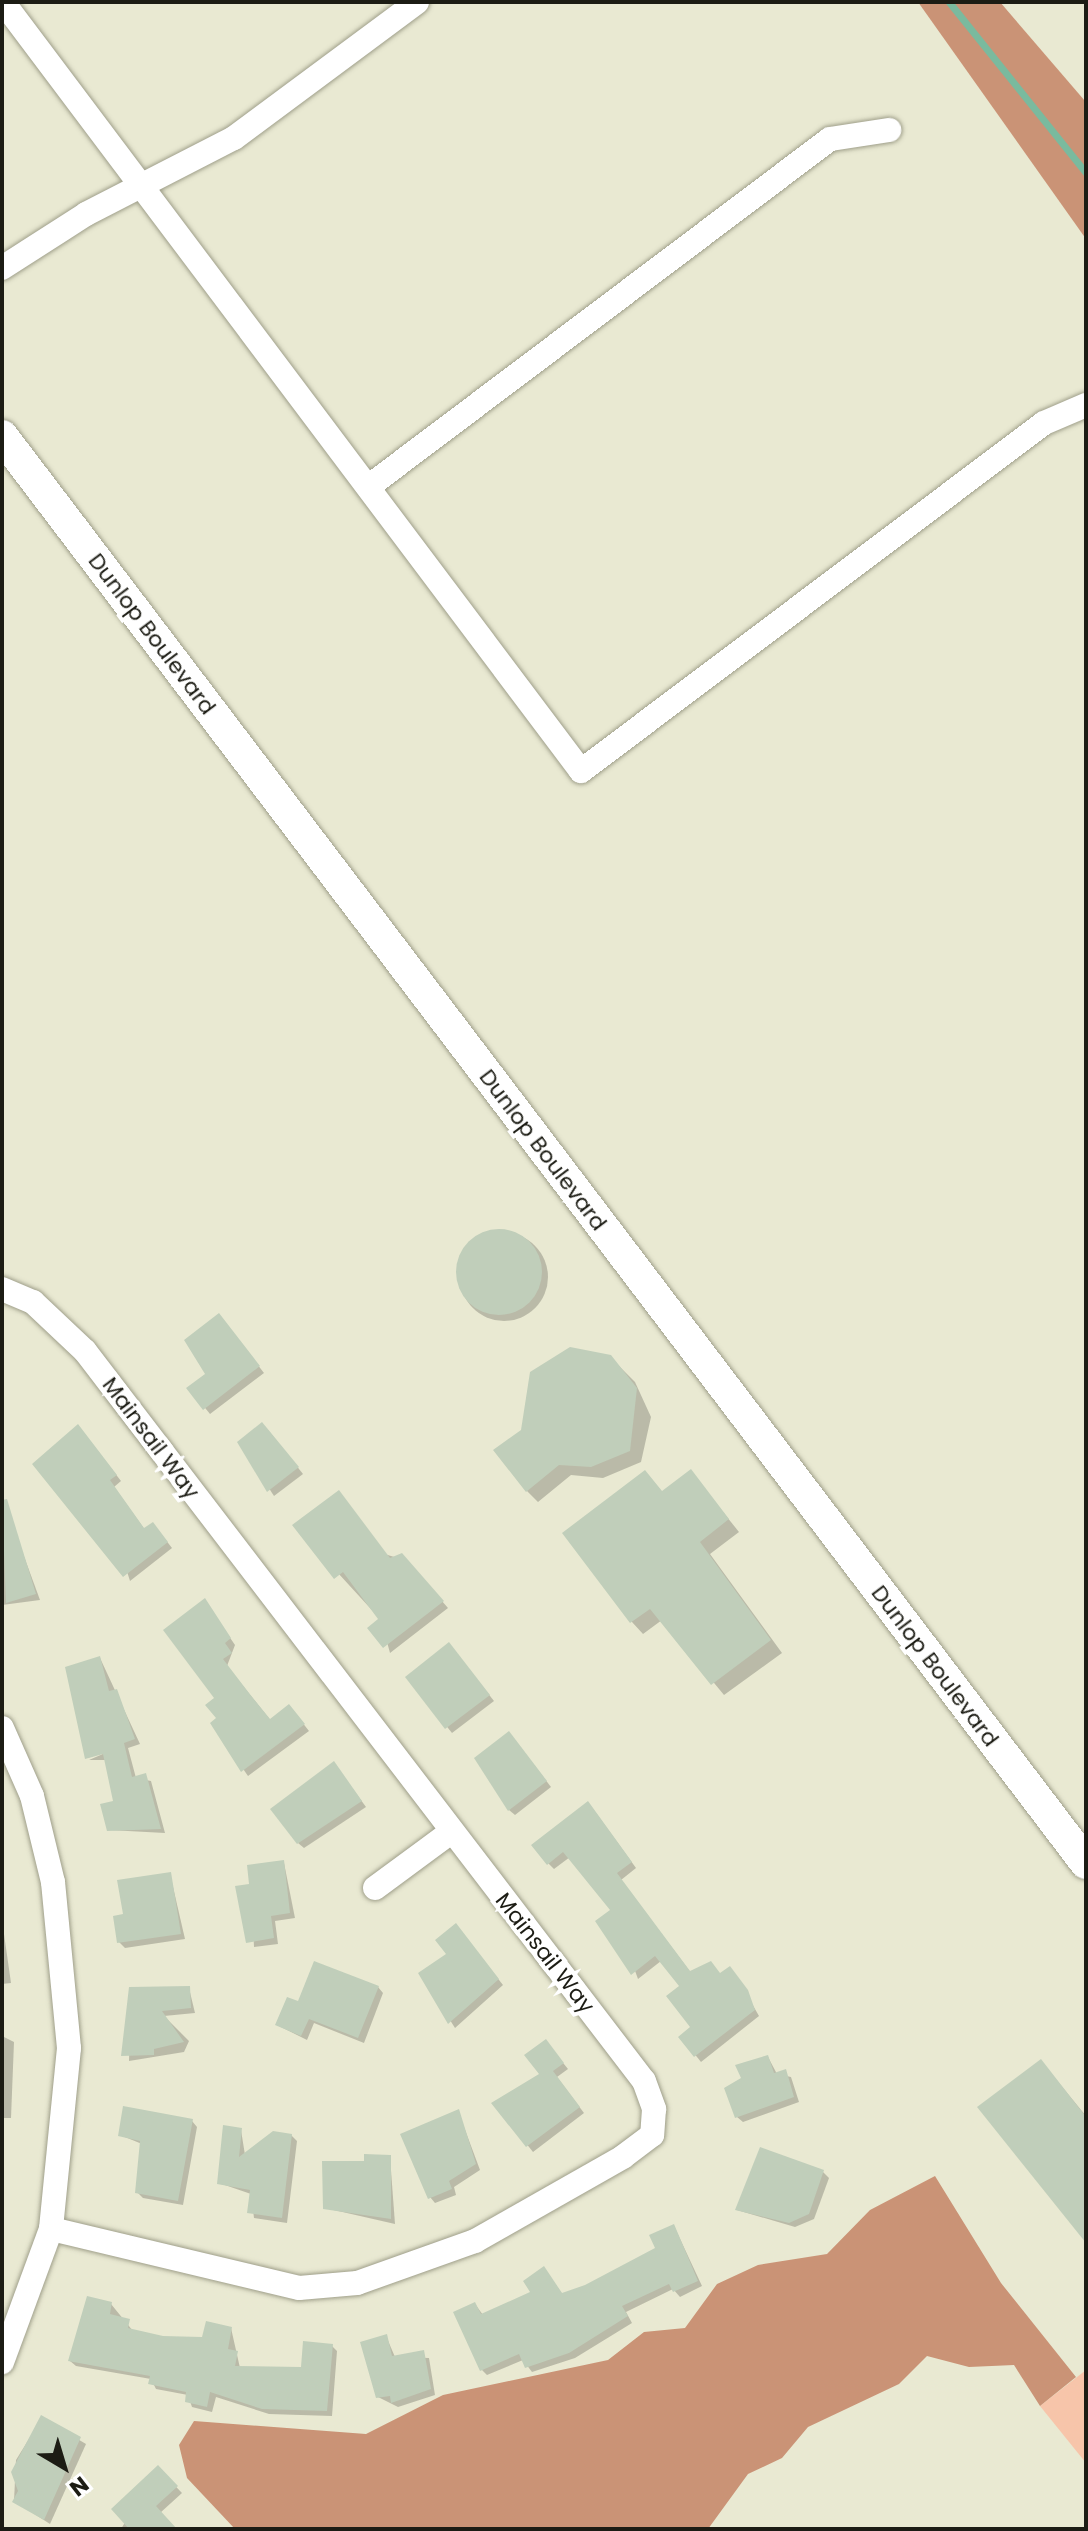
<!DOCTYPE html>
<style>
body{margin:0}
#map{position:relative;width:1088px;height:2531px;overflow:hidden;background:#e9e9d2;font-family:Poppins,sans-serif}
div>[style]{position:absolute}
.green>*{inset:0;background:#f7c5aa}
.forest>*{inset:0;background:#ca9376}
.shadow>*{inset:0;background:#0003}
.round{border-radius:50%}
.stream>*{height:7px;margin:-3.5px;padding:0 3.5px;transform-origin:3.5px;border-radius:3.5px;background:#7aba9e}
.building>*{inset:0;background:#c0ceba}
.roads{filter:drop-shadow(0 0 2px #9f9f8a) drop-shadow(0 0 2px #9f9f8a)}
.minor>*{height:24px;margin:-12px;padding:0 12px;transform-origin:12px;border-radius:12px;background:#fff}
.tertiary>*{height:32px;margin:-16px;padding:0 16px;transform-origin:16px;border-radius:16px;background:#fff}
span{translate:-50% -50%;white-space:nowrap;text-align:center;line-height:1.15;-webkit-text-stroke:8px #fff;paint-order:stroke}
.street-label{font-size:22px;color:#1c1c14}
.frame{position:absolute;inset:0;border:4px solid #1c1c14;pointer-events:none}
.north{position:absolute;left:24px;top:2427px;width:80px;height:80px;-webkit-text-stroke:6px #fff;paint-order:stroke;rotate:142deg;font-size:22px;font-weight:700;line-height:32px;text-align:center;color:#1c1c14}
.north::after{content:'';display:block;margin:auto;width:28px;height:36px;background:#1c1c14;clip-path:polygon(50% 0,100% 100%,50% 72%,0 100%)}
</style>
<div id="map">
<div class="green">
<div style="clip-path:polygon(1086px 2370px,1086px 2463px,1040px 2406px)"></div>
</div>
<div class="forest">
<div style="clip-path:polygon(918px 2px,1000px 2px,1085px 101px,1086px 239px)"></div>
<div style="clip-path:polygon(935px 2176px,1001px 2283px,1076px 2377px,1040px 2406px,1014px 2365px,969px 2367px,927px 2356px,899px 2384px,808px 2427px,782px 2458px,748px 2474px,708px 2529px,235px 2529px,187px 2478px,179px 2445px,194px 2421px,366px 2434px,443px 2395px,608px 2360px,644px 2332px,685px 2328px,717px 2284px,758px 2265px,827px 2254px,870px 2210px)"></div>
</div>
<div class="shadow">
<div class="round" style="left:460px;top:1233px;width:88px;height:88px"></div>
<div style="clip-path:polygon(224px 1321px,264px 1373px,210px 1414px,189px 1388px,207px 1374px)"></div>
<div style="clip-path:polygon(610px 1357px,635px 1382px,651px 1417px,641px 1462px,603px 1478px,571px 1475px,538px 1502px,527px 1491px,523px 1431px)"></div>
<div style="clip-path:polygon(268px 1430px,303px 1474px,274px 1496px,239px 1442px)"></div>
<div style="clip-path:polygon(83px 1432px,121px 1481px,114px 1487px,145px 1530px,158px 1530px,172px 1548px,130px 1581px)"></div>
<div style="clip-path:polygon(645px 1472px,663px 1493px,691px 1472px,739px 1532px,710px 1554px,782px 1653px,724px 1695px,662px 1620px,643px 1634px,632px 1622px,565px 1534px)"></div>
<div style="clip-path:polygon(295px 1526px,407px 1561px,448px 1608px,390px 1653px,381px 1620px)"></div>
<div style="clip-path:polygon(15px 1532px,40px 1600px,2px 1605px,2px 1536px)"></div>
<div style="clip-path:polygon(205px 1601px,235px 1645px,227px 1666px,271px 1721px,294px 1712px,309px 1731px,248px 1776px,212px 1724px,219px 1719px)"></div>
<div style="clip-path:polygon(454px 1650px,494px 1701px,452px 1733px,407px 1677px)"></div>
<div style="clip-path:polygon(100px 1658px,140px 1744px,128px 1748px,136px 1778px,151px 1781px,165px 1833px,109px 1830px,115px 1802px,106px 1760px,89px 1760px,112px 1750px,87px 1758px)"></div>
<div style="clip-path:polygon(514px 1739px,551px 1787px,515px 1815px,509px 1810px)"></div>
<div style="clip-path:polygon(339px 1770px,366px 1807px,304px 1848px,298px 1843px)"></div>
<div style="clip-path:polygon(593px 1809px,636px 1868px,621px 1880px,691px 1973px,735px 1974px,759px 2016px,701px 2062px,681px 2037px,692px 2028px,681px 1987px,661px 1961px,638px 1979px,613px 1910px,570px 1857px,554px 1869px,548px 1863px)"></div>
<div style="clip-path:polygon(284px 1863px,295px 1918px,275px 1921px,278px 1944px,254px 1947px,251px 1886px)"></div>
<div style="clip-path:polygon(170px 1874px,185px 1939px,125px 1948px,119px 1942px)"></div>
<div style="clip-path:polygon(2px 1920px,11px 1983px,2px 1984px)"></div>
<div style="clip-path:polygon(461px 1932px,503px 1985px,455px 2028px,421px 1974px,449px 1954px)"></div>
<div style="clip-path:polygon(378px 1987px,383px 1993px,364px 2043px,314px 2023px,307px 2040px,277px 2025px,299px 2003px)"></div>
<div style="clip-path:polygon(189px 1988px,195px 2013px,164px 2016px,189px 2041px,184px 2052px,129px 2061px,131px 1989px)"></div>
<div style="clip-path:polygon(2px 2036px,14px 2042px,11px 2118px,2px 2118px)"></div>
<div style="clip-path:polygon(551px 2048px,568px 2069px,557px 2077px,584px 2113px,533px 2152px,494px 2103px,542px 2074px)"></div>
<div style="clip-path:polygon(768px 2057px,777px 2074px,791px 2077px,799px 2102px,743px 2122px,737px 2117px,743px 2079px)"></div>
<div style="clip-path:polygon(1041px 2061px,1086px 2116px,1086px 2240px)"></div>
<div style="clip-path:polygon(458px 2111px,480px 2170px,454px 2187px,456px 2195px,435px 2203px,430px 2197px)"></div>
<div style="clip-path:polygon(192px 2121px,197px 2127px,183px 2205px,143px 2198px,137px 2192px,142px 2144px,120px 2135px)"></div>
<div style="clip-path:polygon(241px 2130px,245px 2155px,291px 2135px,297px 2141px,287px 2223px,254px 2218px,251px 2194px,219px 2183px)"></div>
<div style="clip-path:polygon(390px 2157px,395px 2224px,325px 2208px)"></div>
<div style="clip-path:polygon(823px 2172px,829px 2178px,814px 2219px,795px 2227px,737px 2210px)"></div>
<div style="clip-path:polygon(674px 2226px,702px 2286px,680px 2297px,673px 2289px,626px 2312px,632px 2323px,575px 2358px,532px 2372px,523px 2360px,487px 2375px,482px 2370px,475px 2304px,483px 2315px,533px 2293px,544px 2269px,563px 2295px,586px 2287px,658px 2249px)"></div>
<div style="clip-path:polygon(111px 2304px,133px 2331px,163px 2338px,204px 2339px,231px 2328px,240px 2368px,302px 2369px,332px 2346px,337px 2351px,332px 2416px,269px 2414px,216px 2397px,212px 2412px,192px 2407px,188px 2395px,156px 2389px,151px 2379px,76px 2366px,70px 2361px)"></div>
<div style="clip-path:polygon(386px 2336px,395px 2357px,429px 2358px,435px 2395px,398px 2407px,378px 2397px,362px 2343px)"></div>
<div style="clip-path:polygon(42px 2418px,86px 2444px,50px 2524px,14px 2501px,16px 2460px)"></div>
<div style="clip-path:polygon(158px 2468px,182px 2493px,160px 2513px,175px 2529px,121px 2529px)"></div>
</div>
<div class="stream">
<div style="left:949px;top:2px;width:219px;rotate:51.3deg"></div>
</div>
<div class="building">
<div class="round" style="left:456px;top:1229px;width:86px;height:86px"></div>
<div style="clip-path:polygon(219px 1313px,260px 1366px,203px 1410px,186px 1388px,205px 1374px,184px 1340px)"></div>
<div style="clip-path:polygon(570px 1347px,611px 1355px,637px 1388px,630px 1451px,591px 1467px,559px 1465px,526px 1492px,493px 1450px,521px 1430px,530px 1372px)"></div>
<div style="clip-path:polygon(262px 1422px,299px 1467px,267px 1492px,237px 1442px)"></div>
<div style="clip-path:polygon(78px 1424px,117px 1475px,110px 1480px,144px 1528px,153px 1522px,168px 1542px,123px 1577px,32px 1464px)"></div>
<div style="clip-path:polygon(691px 1469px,729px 1519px,700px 1542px,771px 1640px,711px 1685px,650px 1609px,630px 1623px,562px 1533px,645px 1470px,662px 1491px)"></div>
<div style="clip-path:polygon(339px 1490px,390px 1558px,402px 1553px,444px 1601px,383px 1648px,367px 1628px,378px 1619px,343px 1572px,334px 1579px,292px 1525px)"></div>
<div style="clip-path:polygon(7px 1499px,36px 1594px,6px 1603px,2px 1500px)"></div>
<div style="clip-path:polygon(205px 1598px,231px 1638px,225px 1643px,232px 1653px,223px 1659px,249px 1693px,270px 1719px,289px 1704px,305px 1724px,241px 1772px,210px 1723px,216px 1718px,205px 1705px,214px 1698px,163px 1630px)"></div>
<div style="clip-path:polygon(449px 1642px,490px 1695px,445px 1729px,405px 1677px)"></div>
<div style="clip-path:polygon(100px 1656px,109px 1691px,117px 1689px,135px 1739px,124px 1743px,132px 1777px,146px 1773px,161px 1829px,107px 1831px,100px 1804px,113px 1801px,103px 1754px,85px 1759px,65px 1667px)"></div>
<div style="clip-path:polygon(509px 1731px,547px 1781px,508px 1811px,474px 1758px)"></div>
<div style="clip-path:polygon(334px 1761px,362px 1801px,297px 1844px,270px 1809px)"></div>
<div style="clip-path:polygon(588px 1801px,632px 1862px,617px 1873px,690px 1971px,711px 1961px,720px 1973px,730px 1966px,748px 1990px,755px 2010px,694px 2057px,678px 2037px,690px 2027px,666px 1996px,679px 1986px,655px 1956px,631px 1975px,595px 1921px,610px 1910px,563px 1852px,547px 1865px,531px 1845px)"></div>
<div style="clip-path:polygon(284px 1860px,290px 1913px,271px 1916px,274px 1938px,246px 1943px,235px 1886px,249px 1884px,247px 1865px)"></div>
<div style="clip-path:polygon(171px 1872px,181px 1934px,117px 1943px,113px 1916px,123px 1914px,117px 1880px)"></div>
<div style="clip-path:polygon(456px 1923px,499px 1979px,448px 2024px,418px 1973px,446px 1954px,435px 1940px)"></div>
<div style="clip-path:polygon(314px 1961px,379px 1986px,358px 2038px,309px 2019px,301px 2036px,275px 2025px,287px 1997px,298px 2001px)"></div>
<div style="clip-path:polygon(190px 1986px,191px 2008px,162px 2011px,184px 2042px,154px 2049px,154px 2055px,121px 2056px,129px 1987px)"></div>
<div style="clip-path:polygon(546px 2039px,564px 2063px,553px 2071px,580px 2107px,526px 2147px,491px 2103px,539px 2074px,524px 2055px)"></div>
<div style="clip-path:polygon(768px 2055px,774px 2073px,786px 2069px,794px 2097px,735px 2118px,724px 2088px,741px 2078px,735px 2065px)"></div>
<div style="clip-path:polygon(1041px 2059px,1086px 2117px,1086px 2243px,977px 2107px)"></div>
<div style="clip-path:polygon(123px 2106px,193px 2119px,178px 2201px,135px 2193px,140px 2141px,118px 2136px)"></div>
<div style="clip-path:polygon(459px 2109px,476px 2164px,449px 2181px,452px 2189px,428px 2199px,400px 2134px)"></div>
<div style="clip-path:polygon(223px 2125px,242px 2128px,239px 2157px,273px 2131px,292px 2134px,282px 2218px,247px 2213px,250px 2190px,217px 2184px)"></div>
<div style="clip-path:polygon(760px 2147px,824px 2170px,809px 2214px,789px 2223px,735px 2210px)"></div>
<div style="clip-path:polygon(364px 2154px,391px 2155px,391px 2219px,323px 2209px,322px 2161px,364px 2161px)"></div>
<div style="clip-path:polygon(674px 2224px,698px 2281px,673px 2292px,669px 2284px,622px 2306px,628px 2316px,569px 2353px,525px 2368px,519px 2354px,480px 2371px,453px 2312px,475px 2302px,481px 2314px,530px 2292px,523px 2281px,544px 2266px,562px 2293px,585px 2285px,655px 2248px,649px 2235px)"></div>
<div style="clip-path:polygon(87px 2296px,112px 2302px,110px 2314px,130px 2319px,128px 2328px,163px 2336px,202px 2337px,206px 2321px,232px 2327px,228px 2349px,238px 2351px,235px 2366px,301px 2367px,303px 2341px,333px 2344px,327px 2411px,262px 2409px,210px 2392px,207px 2407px,185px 2402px,186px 2392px,148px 2384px,150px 2376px,68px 2361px)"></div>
<div style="clip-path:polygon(387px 2334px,392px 2356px,424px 2350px,431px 2389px,391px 2403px,390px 2396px,376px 2398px,360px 2342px)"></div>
<div style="clip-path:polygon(41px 2415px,81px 2437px,44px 2520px,12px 2502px,18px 2491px,11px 2472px)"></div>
<div style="clip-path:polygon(158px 2465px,178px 2486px,156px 2506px,177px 2529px,129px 2529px,111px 2509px)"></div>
</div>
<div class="roads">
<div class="minor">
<div style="left:3px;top:2px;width:962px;rotate:53.07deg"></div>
<div style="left:581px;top:771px;width:579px;rotate:-36.93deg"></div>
<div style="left:1044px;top:423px;width:46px;rotate:-23.2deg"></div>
<div style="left:2px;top:268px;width:100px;rotate:-32.7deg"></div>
<div style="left:86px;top:214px;width:166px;rotate:-27.2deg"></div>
<div style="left:234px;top:138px;width:228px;rotate:-36.6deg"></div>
<div style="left:368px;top:487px;width:578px;rotate:-36.99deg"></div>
<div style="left:830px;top:139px;width:60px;rotate:-8.7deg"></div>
<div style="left:2px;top:1289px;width:34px;rotate:23deg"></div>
<div style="left:33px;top:1302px;width:71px;rotate:43.3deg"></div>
<div style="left:85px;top:1351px;width:919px;rotate:52.56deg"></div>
<div style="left:644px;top:2081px;width:30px;rotate:70deg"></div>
<div style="left:654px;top:2109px;width:26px;rotate:94deg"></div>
<div style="left:652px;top:2135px;width:36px;rotate:143deg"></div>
<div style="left:623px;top:2157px;width:170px;rotate:150.4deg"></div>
<div style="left:475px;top:2241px;width:125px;rotate:160.4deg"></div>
<div style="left:357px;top:2283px;width:58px;rotate:175.1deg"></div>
<div style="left:299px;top:2288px;width:255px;rotate:-166.6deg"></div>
<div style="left:2px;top:1728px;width:74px;rotate:66.2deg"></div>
<div style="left:32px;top:1796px;width:89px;rotate:76.3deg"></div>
<div style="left:53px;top:1882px;width:167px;rotate:84.5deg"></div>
<div style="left:69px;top:2048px;width:182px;rotate:95.7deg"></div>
<div style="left:51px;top:2229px;width:142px;rotate:110.2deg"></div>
<div style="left:375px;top:1888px;width:94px;rotate:-36.4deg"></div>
</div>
<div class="tertiary">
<div style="left:2px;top:436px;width:1792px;rotate:52.78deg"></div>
</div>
</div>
<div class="street-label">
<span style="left:152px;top:634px;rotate:53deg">Dunlop Boulevard</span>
<span style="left:543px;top:1150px;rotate:53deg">Dunlop Boulevard</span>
<span style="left:151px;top:1438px;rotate:53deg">Mainsail Way</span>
<span style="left:935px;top:1666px;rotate:53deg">Dunlop Boulevard</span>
<span style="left:545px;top:1953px;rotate:52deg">Mainsail Way</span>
</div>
<div class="frame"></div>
<div class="north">N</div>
</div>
